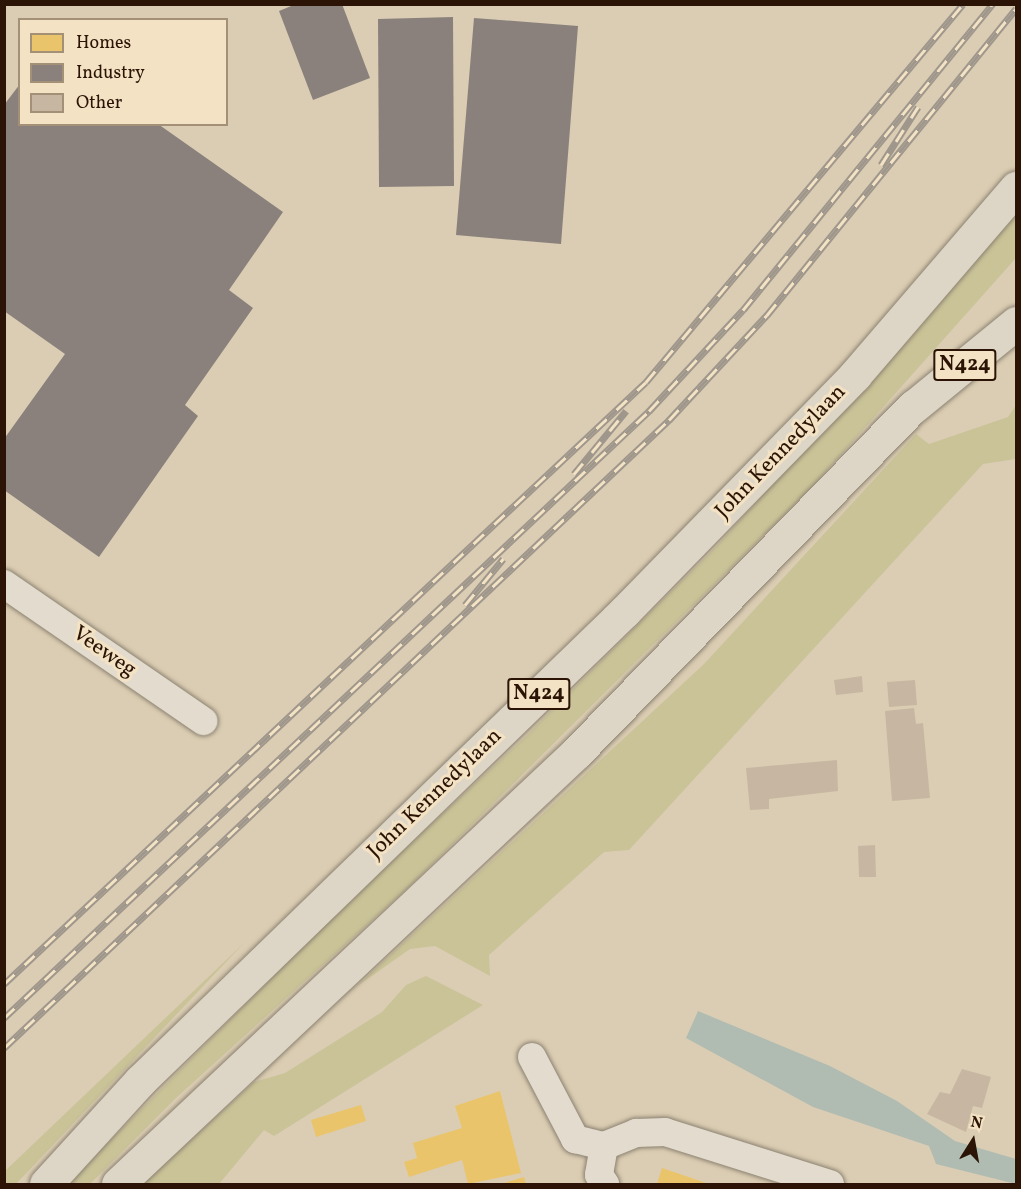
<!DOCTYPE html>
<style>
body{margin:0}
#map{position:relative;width:1021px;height:1189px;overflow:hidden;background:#dbcdb3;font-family:Vollkorn,serif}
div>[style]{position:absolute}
.green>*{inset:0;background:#cac398}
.water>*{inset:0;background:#b0bcb2}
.homes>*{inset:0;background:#e9c46a}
.industry>*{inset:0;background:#8a817c}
.building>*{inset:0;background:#c7b7a2}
.roads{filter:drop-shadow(0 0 2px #8c8271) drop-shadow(0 0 2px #8c8271)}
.minor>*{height:28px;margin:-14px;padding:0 14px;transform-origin:14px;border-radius:14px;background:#e2dbce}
.trunk>*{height:33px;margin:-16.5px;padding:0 16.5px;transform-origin:16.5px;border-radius:16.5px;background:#ddd5c6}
.rail>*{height:7px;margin-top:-3.5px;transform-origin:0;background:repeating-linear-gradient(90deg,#f3e2c3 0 14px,#a0978c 0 28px);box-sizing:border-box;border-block:2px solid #a0978c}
span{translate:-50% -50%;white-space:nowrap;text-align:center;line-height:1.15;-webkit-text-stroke:6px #f3e2c3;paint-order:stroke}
.shield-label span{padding:2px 4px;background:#f3e2c3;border:2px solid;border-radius:4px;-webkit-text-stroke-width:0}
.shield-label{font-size:21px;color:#2b1405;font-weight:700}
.street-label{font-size:22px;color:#2b1405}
.frame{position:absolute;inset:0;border:6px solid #2b1405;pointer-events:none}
.legend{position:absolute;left:18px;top:18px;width:210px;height:108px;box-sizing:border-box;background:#f3e2c3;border:2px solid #a39077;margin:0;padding:8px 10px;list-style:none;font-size:18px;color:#2b1405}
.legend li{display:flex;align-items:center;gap:12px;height:30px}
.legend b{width:30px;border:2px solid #a39077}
.north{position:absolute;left:943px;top:1111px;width:60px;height:60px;-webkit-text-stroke:4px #f3e2c3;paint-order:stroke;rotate:11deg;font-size:16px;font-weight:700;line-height:24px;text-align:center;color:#2b1405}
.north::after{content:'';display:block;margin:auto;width:21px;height:27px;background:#2b1405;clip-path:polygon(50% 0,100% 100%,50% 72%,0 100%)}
</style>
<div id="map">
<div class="green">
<div style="clip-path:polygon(1016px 212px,1016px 258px,812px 487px,411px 885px,177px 1097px,90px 1184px,67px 1184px,340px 909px,523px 739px,716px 547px)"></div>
<div style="clip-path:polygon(1016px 405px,1016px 459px,983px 464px,629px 850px,604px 852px,489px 955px,490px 976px,435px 946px,410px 949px,356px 987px,704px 664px,916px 434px,929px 444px,1008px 417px)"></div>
<div style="clip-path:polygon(244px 943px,16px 1184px,5px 1184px,5px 1171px)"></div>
<div style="clip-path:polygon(426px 976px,483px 1005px,274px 1136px,264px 1130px,219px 1184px,143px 1184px,254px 1082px,285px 1073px,382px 1012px,406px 985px)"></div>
</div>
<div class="water">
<div style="clip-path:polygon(698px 1011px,830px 1066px,897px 1101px,955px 1141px,1016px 1159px,1016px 1184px,936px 1164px,929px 1146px,813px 1107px,686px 1038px)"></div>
</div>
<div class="homes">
<div style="clip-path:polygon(500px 1091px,521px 1173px,468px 1184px,462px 1160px,409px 1177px,404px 1162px,417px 1158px,413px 1143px,462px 1128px,455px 1106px)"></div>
<div style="clip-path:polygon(361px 1105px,366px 1121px,316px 1137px,311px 1120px)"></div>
<div style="clip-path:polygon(662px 1168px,709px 1184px,657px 1184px)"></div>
<div style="clip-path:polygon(524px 1177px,526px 1184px,501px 1184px)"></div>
</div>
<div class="industry">
<div style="clip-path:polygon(296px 4px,342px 4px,370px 78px,313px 100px,279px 11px)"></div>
<div style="clip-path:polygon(453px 17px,454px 186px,379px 187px,378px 19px)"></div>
<div style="clip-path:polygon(474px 18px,578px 26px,561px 244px,456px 235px)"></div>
<div style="clip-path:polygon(20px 84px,20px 124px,158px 124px,283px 212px,229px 290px,253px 308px,185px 405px,198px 416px,99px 557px,4px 490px,4px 439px,65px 354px,4px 311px,4px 105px)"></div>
</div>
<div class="building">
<div style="clip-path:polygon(862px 676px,863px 692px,836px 695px,834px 680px)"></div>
<div style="clip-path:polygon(915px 680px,917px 705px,889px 707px,887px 682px)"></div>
<div style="clip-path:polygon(914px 708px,916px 724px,923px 723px,930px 798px,892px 801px,885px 711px)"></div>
<div style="clip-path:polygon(837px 760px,838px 791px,769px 799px,769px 809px,750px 810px,746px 768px)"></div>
<div style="clip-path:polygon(875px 845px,876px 877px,859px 877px,858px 846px)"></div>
<div style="clip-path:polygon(962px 1069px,991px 1077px,982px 1108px,973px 1106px,966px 1132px,927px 1114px,940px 1092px,950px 1094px)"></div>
</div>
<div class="roads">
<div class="minor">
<div style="left:4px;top:584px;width:242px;rotate:34.5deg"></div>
<div style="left:532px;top:1057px;width:93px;rotate:62.3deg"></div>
<div style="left:575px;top:1139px;width:30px;rotate:14deg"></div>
<div style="left:604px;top:1146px;width:35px;rotate:-22deg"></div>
<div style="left:636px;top:1133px;width:29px;rotate:-2deg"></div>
<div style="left:665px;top:1132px;width:173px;rotate:17.5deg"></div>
<div style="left:604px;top:1146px;width:29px;rotate:100deg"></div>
<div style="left:599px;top:1175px;width:11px;rotate:56deg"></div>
</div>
<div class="trunk">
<div style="left:46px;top:1184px;width:139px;rotate:-47.6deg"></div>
<div style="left:140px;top:1081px;width:675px;rotate:-44.1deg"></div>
<div style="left:625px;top:611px;width:330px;rotate:-45.7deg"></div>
<div style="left:855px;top:375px;width:247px;rotate:-49.3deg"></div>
<div style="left:118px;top:1184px;width:630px;rotate:-43.26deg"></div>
<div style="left:577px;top:752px;width:482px;rotate:-45.8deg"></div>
<div style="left:913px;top:407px;width:133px;rotate:-39.2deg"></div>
</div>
</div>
<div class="rail">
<div style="left:881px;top:165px;width:69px;rotate:-57.5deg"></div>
<div style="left:574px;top:474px;width:82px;rotate:-50.5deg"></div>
<div style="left:465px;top:605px;width:60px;rotate:-50.4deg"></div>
<div style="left:4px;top:984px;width:880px;rotate:-43.16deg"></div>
<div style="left:646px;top:382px;width:493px;rotate:-50deg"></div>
<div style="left:4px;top:1018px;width:886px;rotate:-43.26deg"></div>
<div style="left:649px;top:411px;width:138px;rotate:-47.1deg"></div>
<div style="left:743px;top:310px;width:395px;rotate:-50.8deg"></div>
<div style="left:4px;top:1048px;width:915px;rotate:-43.36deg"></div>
<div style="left:669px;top:420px;width:144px;rotate:-47deg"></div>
<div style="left:767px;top:315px;width:395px;rotate:-50.9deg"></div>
</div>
<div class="shield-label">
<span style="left:965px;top:365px">N424</span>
<span style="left:539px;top:694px">N424</span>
</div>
<div class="street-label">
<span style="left:781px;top:452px;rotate:-46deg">John Kennedylaan</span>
<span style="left:104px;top:652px;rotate:35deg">Veeweg</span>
<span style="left:435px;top:794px;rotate:-44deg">John Kennedylaan</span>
</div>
<div class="frame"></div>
<ul class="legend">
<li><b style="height:16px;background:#e9c46a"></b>Homes</li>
<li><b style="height:16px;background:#8a817c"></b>Industry</li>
<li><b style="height:16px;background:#c7b7a2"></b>Other</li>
</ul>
<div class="north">N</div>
</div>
